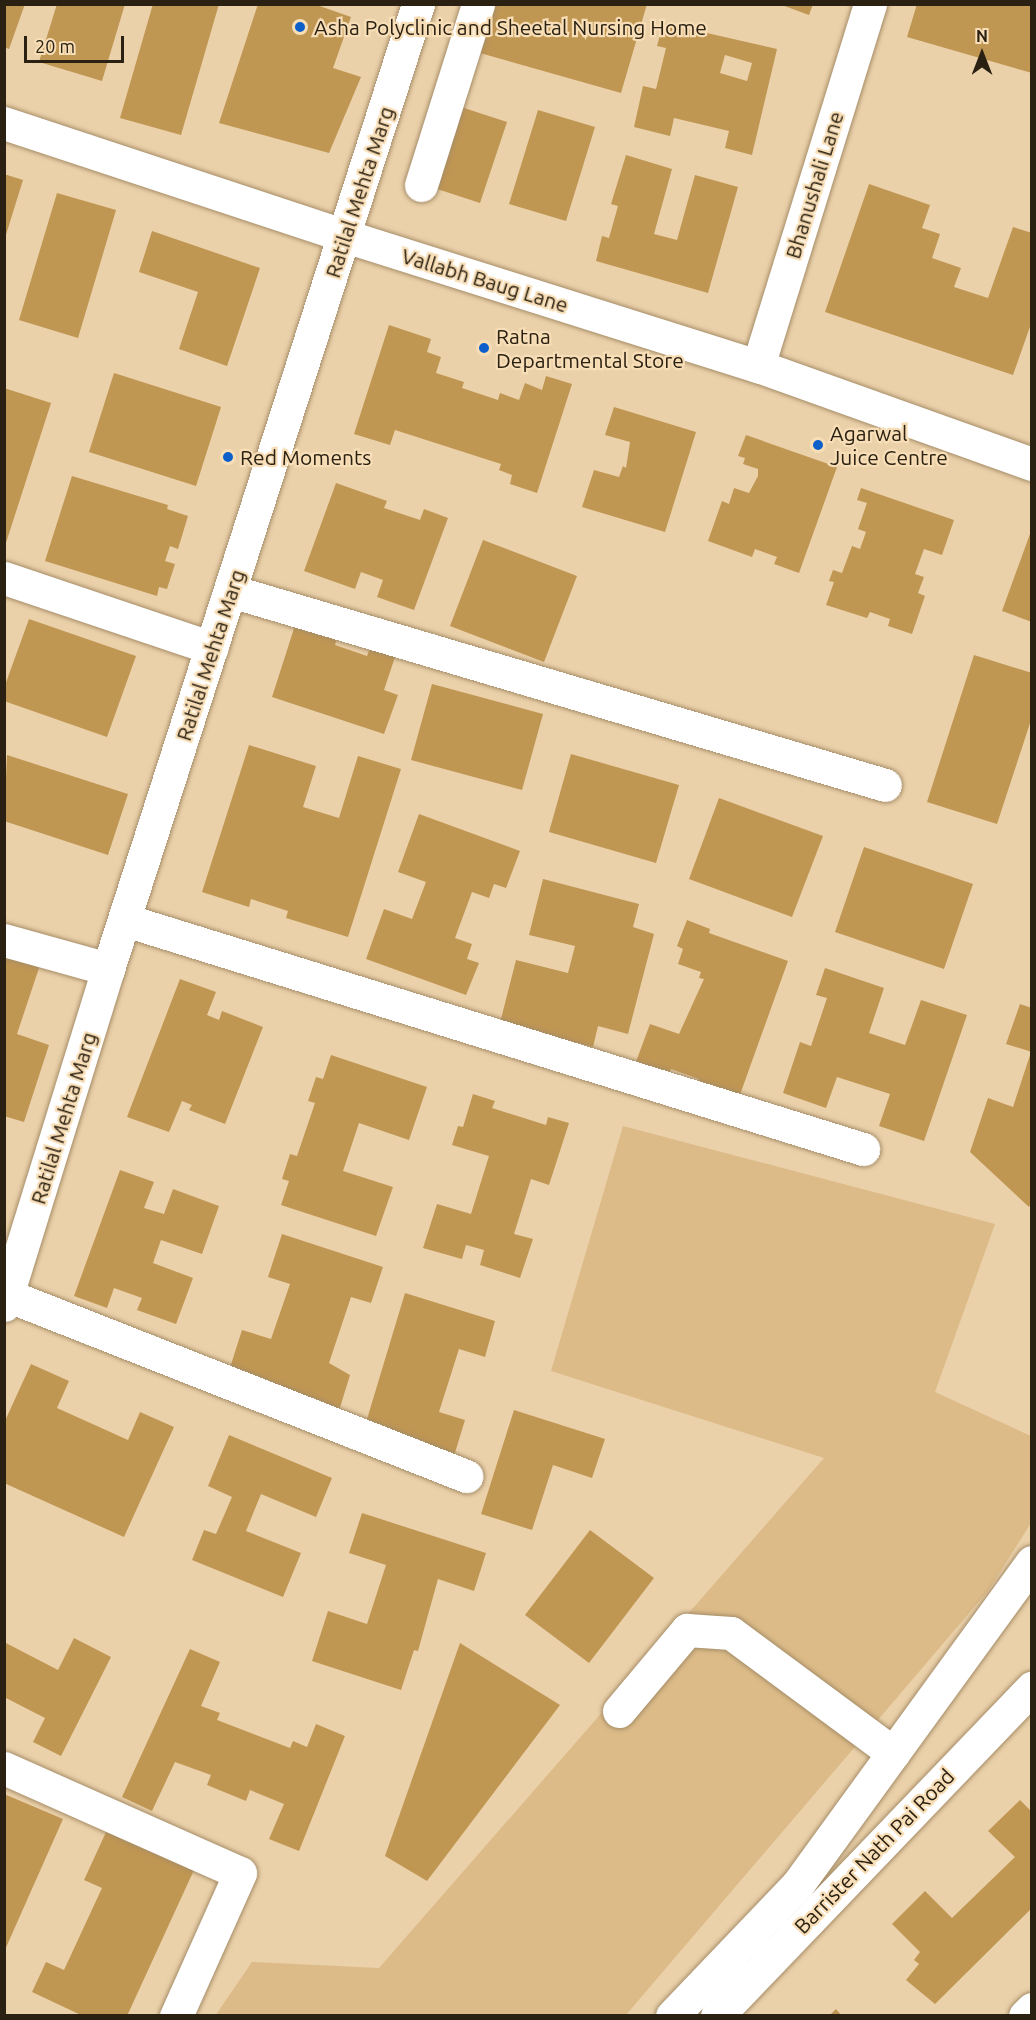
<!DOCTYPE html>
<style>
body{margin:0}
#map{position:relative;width:1036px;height:2020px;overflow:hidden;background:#ebd1aa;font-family:Ubuntu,sans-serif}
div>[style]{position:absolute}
.green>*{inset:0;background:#dcbb88}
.building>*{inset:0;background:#c09653}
.roads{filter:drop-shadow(0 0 2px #a58d68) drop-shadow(0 0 2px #a58d68)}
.minor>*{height:33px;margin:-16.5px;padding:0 16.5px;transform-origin:16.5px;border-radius:16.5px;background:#fff}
.dots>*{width:16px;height:16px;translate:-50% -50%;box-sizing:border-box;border:3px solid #f8deb7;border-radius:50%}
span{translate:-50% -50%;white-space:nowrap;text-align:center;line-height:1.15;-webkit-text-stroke:4.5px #f8deb7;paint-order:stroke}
.poi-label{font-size:21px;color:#2b2112}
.left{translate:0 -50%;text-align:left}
.street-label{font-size:21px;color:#2b2112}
.frame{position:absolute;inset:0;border:6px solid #2b2112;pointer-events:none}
.north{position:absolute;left:952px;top:24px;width:60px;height:60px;-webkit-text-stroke:4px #f8deb7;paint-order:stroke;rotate:0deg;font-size:16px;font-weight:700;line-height:24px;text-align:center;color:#2b2112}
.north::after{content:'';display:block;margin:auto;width:21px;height:27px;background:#2b2112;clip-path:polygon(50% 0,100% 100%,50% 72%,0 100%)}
.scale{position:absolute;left:24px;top:36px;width:100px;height:27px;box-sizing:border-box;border:3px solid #2b2112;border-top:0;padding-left:8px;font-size:18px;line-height:21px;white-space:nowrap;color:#2b2112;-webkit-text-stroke:4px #f8deb7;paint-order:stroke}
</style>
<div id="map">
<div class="green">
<div style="clip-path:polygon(623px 1126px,995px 1224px,935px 1392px,1031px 1436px,1031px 1523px,988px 1591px,626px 2015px,215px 2016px,252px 1962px,379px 1968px,824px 1458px,551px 1371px)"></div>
</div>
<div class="building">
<div style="clip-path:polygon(4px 4px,25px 4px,9px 49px,4px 47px)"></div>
<div style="clip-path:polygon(57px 4px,125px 4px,102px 81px,39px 62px)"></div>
<div style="clip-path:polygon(153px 4px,219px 4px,181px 135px,120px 118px)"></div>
<div style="clip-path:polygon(258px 4px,314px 4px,351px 17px,333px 68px,361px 77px,329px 153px,219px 123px)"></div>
<div style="clip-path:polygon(494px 4px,647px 4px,621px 93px,480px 53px)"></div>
<div style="clip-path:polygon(779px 4px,813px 4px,809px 15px)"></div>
<div style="clip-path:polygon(917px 4px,1032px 4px,1032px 73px,907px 37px)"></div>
<div style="clip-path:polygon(evenodd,663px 23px,777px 49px,752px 155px,725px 148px,729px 131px,674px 118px,670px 136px,634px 127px,643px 86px,656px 89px,666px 48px,657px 46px,663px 23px,725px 55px,752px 63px,747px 81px,720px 73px,725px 55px)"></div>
<div style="clip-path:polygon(458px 106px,507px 122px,480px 203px,431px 187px)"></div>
<div style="clip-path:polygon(538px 110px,595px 127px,566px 221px,509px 204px)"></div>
<div style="clip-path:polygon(626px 155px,672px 169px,654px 234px,677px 240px,695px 175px,738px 187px,708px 293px,596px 261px,602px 236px,609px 238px,618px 206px,611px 204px)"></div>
<div style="clip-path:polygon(4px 174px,23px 180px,5px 238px,4px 237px)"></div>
<div style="clip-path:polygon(869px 184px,930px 205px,922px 228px,940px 234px,932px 258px,961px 268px,954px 287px,988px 298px,1013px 227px,1032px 233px,1032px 321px,1013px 375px,825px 312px)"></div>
<div style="clip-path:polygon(57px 193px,116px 210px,78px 338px,19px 320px)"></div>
<div style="clip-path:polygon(152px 231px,260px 268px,227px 366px,179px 349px,198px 292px,139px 272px)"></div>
<div style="clip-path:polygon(389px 325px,431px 339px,427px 352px,441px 357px,436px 373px,464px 382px,462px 388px,498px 400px,500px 393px,519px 400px,525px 383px,542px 390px,546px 376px,572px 384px,537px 493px,510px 484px,512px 475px,499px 470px,501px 464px,395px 430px,390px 445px,354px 434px)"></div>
<div style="clip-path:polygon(114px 373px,221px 407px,196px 486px,89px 452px)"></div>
<div style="clip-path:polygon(4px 388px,51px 403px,5px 546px,4px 546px)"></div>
<div style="clip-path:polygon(614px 407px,696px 432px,665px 532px,582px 507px,594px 470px,619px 477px,623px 466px,626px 468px,630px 442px,605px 435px)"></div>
<div style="clip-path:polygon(746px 435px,837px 467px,799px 573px,774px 564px,777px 557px,755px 549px,752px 557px,708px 541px,722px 501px,729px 504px,734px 488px,749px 493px,758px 476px,758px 469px,743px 464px,745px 458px,738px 456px)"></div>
<div style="clip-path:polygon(72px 476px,168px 505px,167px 509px,188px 516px,178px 549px,170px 546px,165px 561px,175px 564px,167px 589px,159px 587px,157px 596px,45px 561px)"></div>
<div style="clip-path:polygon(336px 483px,387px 501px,384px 508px,420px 520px,424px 509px,448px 518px,414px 610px,377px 597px,383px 580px,361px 572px,355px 589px,304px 571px)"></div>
<div style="clip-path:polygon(861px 488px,954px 520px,942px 555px,924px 549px,915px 574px,924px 577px,918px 593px,925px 596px,912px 634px,888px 626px,890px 619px,870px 612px,867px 618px,826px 605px,834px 582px,829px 581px,833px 570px,842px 573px,852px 546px,860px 549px,866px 532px,858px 529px,867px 503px,857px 500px)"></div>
<div style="clip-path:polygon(1031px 531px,1032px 531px,1032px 622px,1002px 611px)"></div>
<div style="clip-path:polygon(483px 540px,577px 576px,544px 662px,450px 626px)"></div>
<div style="clip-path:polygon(298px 616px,340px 629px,335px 645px,367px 656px,373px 640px,398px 648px,384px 690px,398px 695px,384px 734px,272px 697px)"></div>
<div style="clip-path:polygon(29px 619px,136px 656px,107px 737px,4px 701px,4px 688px)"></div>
<div style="clip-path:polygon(974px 655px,1032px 673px,1032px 717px,997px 824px,927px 802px)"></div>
<div style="clip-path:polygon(432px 684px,543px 714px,522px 790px,411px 760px)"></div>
<div style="clip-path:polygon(249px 745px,316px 766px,303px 807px,339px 818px,358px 756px,401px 769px,348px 937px,286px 918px,288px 911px,251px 899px,249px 907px,202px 892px)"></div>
<div style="clip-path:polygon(571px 754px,679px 785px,656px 863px,549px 832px)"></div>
<div style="clip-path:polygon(7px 755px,128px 794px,108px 855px,4px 821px)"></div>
<div style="clip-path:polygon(719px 798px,823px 836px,792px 917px,689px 879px)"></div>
<div style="clip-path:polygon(419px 814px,520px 851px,506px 888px,494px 884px,489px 898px,472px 892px,455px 938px,472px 944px,467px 959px,479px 963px,466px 995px,366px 959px,384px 909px,412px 919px,426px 882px,398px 872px)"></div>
<div style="clip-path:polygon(864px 847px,973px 884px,944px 969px,835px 932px)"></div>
<div style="clip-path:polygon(543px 879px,639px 904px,633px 927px,654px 934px,628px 1034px,598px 1026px,593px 1047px,500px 1023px,516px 960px,568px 973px,575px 946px,529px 935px)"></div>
<div style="clip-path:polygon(687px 920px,710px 929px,709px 933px,788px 961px,737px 1103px,695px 1089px,699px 1079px,671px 1069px,667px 1079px,634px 1067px,650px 1024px,679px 1034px,704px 979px,699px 978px,701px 972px,678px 964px,683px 949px,677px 946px)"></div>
<div style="clip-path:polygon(4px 954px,40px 965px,17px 1034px,49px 1045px,24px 1122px,4px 1116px)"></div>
<div style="clip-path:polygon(825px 968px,884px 988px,869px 1033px,905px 1045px,921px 1000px,967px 1015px,924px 1141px,879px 1126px,890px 1094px,837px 1077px,826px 1108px,783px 1093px,800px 1042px,811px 1046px,827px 998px,816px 995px)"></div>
<div style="clip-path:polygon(180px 979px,216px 992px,207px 1015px,219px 1020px,222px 1011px,263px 1027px,225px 1124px,189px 1110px,192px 1105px,182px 1101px,169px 1132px,127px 1117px)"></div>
<div style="clip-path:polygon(1020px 1004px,1032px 1008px,1032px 1052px,1006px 1044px)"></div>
<div style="clip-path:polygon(1031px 1052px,1032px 1202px,1029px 1207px,970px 1152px,988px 1098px,1013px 1107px)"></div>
<div style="clip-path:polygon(331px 1055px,427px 1087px,409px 1140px,359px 1123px,343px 1171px,393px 1187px,376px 1236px,281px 1205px,289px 1181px,282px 1179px,290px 1154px,297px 1156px,315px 1103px,308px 1101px,316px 1077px,323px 1079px)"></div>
<div style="clip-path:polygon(473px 1094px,495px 1101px,492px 1108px,546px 1125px,548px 1117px,569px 1123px,549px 1185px,531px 1179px,514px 1234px,533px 1239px,520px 1278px,480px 1265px,484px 1250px,466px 1245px,462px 1259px,423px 1248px,437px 1204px,471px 1214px,489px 1156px,452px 1145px,458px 1126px,463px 1127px)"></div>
<div style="clip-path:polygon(120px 1170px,154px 1182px,144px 1208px,164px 1214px,173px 1189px,219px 1206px,202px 1254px,161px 1240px,153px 1263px,193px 1278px,176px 1324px,137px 1310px,142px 1298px,114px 1288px,107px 1308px,74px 1296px)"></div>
<div style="clip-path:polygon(282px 1234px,383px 1267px,371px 1303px,351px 1297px,329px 1363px,350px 1375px,338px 1414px,227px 1377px,242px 1330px,271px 1339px,290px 1284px,268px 1277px)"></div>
<div style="clip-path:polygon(405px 1293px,495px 1321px,485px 1357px,459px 1349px,439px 1412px,465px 1420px,454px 1456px,364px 1429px)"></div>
<div style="clip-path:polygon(31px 1364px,69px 1381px,57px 1408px,128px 1440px,140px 1412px,174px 1427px,124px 1537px,4px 1483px,4px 1423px)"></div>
<div style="clip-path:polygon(514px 1410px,605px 1439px,592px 1478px,553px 1465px,532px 1530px,481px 1514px)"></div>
<div style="clip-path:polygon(229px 1435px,332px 1478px,316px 1517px,261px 1494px,246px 1531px,301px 1553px,283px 1597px,192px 1560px,204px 1530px,216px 1534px,232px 1497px,208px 1486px)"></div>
<div style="clip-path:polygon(362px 1513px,486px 1553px,474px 1591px,438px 1579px,418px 1651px,414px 1650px,401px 1690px,312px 1661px,328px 1611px,367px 1624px,386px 1565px,349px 1553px)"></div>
<div style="clip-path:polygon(590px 1530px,654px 1578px,589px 1663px,525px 1615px)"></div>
<div style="clip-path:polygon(74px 1638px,111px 1657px,61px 1756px,33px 1742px,45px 1718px,4px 1697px,4px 1642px,58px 1670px)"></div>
<div style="clip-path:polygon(460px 1643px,560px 1705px,427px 1881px,385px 1856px)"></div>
<div style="clip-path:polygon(190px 1649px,220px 1662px,201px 1706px,220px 1713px,217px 1720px,290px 1748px,293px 1741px,307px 1747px,316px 1724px,345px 1736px,299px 1851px,269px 1839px,284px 1804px,250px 1790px,246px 1801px,207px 1785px,211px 1775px,175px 1762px,152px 1811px,122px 1797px)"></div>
<div style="clip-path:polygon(4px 1794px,63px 1819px,4px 1952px)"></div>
<div style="clip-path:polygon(1020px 1800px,1032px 1812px,1032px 1908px,935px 2004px,906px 1980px,919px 1964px,914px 1960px,920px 1952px,892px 1924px,925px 1891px,952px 1918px,1015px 1857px,988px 1831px)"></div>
<div style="clip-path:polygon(107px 1830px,194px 1870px,127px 2016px,83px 2016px,32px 1992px,46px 1962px,64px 1970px,102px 1888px,84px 1880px)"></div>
<div style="clip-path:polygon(836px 2009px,842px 2016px,829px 2016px)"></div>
</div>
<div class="roads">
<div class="minor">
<div style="left:4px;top:123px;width:359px;rotate:18.3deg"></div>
<div style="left:345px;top:236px;width:433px;rotate:17.5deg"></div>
<div style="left:758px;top:366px;width:291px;rotate:19.7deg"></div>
<div style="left:421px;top:185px;width:190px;rotate:-72.5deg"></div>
<div style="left:758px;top:366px;width:379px;rotate:-72.8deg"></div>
<div style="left:4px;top:578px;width:219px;rotate:18.6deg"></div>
<div style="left:231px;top:591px;width:682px;rotate:16.52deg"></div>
<div style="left:125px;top:920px;width:773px;rotate:17.24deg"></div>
<div style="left:4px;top:940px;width:108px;rotate:15.6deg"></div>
<div style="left:4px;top:1294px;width:497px;rotate:21.5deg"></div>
<div style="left:4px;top:1305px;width:352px;rotate:-72.8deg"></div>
<div style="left:108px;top:969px;width:1014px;rotate:-72.19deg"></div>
<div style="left:619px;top:1711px;width:106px;rotate:-50deg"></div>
<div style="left:687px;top:1630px;width:44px;rotate:3.9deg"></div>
<div style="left:731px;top:1633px;width:202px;rotate:36.5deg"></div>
<div style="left:4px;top:1768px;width:258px;rotate:24deg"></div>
<div style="left:240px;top:1873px;width:157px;rotate:114.1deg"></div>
<div style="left:672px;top:2016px;width:182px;rotate:-46.3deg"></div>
<div style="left:798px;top:1884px;width:398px;rotate:-54deg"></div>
<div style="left:717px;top:2016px;width:455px;rotate:-46.2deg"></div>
<div style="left:1025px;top:2016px;width:10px;rotate:-45deg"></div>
</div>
</div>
<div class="dots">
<div style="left:300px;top:27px;background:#0e5fc9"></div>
<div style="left:484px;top:348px;background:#0e5fc9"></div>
<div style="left:818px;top:445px;background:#0e5fc9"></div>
<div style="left:228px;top:457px;background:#0e5fc9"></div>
</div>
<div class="poi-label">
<span class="left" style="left:314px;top:27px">Asha Polyclinic and Sheetal Nursing Home</span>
<span class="left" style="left:496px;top:348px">Ratna<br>Departmental Store</span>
<span class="left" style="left:830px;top:445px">Agarwal<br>Juice Centre</span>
<span class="left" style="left:240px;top:457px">Red Moments</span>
</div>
<div class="street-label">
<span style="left:814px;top:185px;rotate:-73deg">Bhanushali Lane</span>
<span style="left:359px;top:192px;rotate:-72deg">Ratilal Mehta Marg</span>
<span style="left:485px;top:280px;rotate:17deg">Vallabh Baug Lane</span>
<span style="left:210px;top:655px;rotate:-72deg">Ratilal Mehta Marg</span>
<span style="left:63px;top:1118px;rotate:-73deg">Ratilal Mehta Marg</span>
<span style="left:874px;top:1851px;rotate:-46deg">Barrister Nath Pai Road</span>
</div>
<div class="frame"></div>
<div class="north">N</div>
<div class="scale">20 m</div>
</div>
